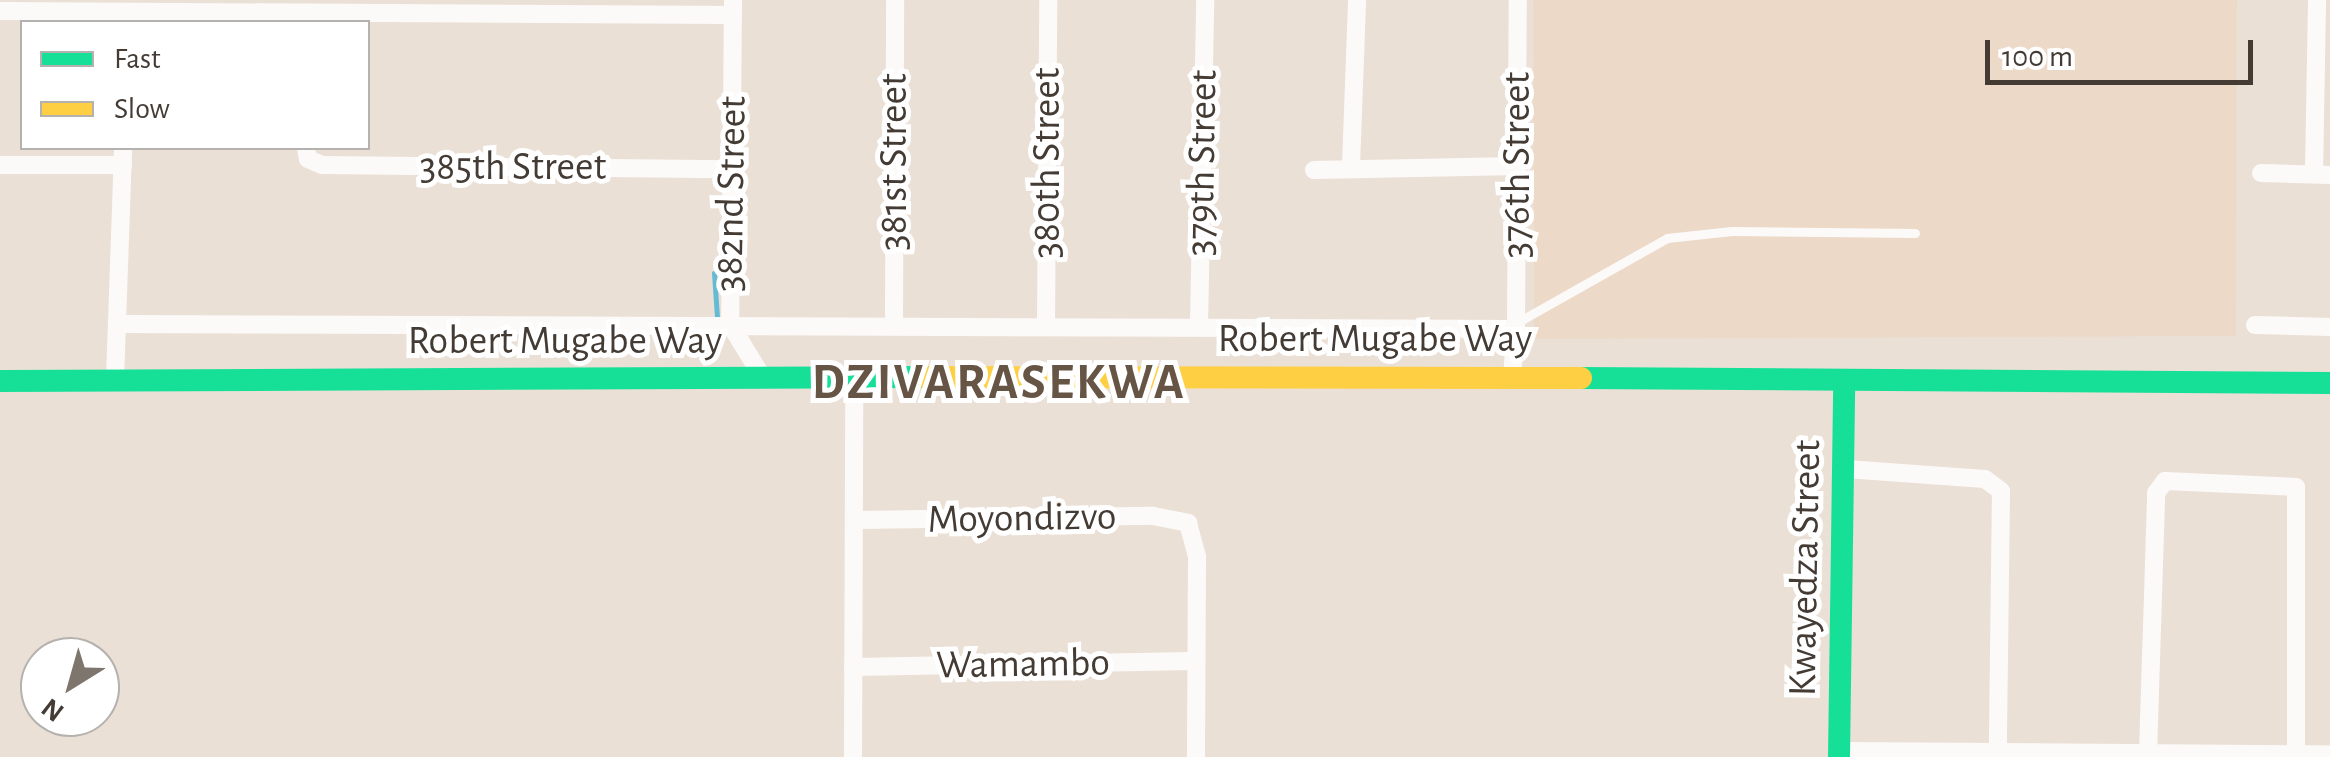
<!DOCTYPE html>
<style>
body{margin:0}
#map{position:relative;width:2330px;height:757px;overflow:hidden;background:#ebe0d6;font-family:"Alegreya Sans",sans-serif}
div>[style]{position:absolute}
.built>*{inset:0;background:#edd9c8}
.stream>*{height:5px;margin:-2.5px;padding:0 2.5px;transform-origin:2.5px;border-radius:2.5px;background:#65bad4}
.lane>*{height:9px;margin:-4.5px;padding:0 4.5px;transform-origin:4.5px;border-radius:4.5px;background:#fcfaf9}
.street>*{height:18px;margin:-9px;padding:0 9px;transform-origin:9px;border-radius:9px;background:#fcfaf9}
.fast>*{height:22px;margin:-11px;padding:0 11px;transform-origin:11px;border-radius:11px;background:#16e098}
.slow>*{height:22px;margin:-11px;padding:0 11px;transform-origin:11px;border-radius:11px;background:#ffcf43}
span{translate:-50% -50%;white-space:nowrap;text-align:center;line-height:1.15;-webkit-text-stroke:10px #fff;paint-order:stroke}
.street-label{font-size:40px;color:#433b34}
.district-label{font-size:50px;color:#665445;font-weight:700;letter-spacing:2.5px}
.legend{position:absolute;left:20px;top:20px;width:350px;height:130px;box-sizing:border-box;background:#fff;border:2px solid #b4b1ae;margin:0;padding:12px 18px;list-style:none;font-size:30px;color:#433b34}
.legend li{display:flex;align-items:center;gap:20px;height:50px}
.legend b{width:50px;border:2px solid #b4b1ae}
.north{position:absolute;left:20px;top:637px;width:100px;height:100px;box-sizing:border-box;background:#fff;border:2px solid #b4b1ae;border-radius:50%;rotate:217deg;font-size:28px;font-weight:700;line-height:40px;text-align:center;color:#433b34}
.north::after{content:'';display:block;margin:auto;width:35px;height:45px;background:#7e756d;clip-path:polygon(50% 0,100% 100%,50% 72%,0 100%)}
.scale{position:absolute;left:1985px;top:40px;width:268px;height:45px;box-sizing:border-box;border:5px solid #433b34;border-top:0;padding-left:12px;font-size:30px;line-height:35px;white-space:nowrap;color:#433b34;-webkit-text-stroke:8px #fff;paint-order:stroke}
</style>
<div id="map">
<div class="built">
<div style="clip-path:polygon(1533px 0,2237px 0,2236px 336px,1534px 339px)"></div>
</div>
<div class="stream">
<div style="left:714px;top:273px;width:44px;rotate:86.1deg"></div>
</div>
<div class="lane">
<div style="left:1518px;top:322px;width:171px;rotate:-29.4deg"></div>
<div style="left:1667px;top:238px;width:65px;rotate:-6.1deg"></div>
<div style="left:1732px;top:231px;width:183px;rotate:0.6deg"></div>
</div>
<div class="street">
<div style="left:733px;top:0;width:324px;rotate:90.5deg"></div>
<div style="left:730px;top:324px;width:63px;rotate:58.6deg"></div>
<div style="left:0;top:11px;width:733px;rotate:0.31deg"></div>
<div style="left:306px;top:148px;width:11px;rotate:80deg"></div>
<div style="left:308px;top:159px;width:15px;rotate:23deg"></div>
<div style="left:322px;top:165px;width:409px;rotate:0.6deg"></div>
<div style="left:0;top:165px;width:123px"></div>
<div style="left:1351px;top:166px;width:166px;rotate:-87.9deg"></div>
<div style="left:1314px;top:170px;width:203px;rotate:-1.1deg"></div>
<div style="left:2261px;top:173px;width:69px;rotate:1.7deg"></div>
<div style="left:2314px;top:174px;width:174px;rotate:-89deg"></div>
<div style="left:118px;top:324px;width:1398px;rotate:0.2deg"></div>
<div style="left:1516px;top:329px;width:47px;rotate:94.9deg"></div>
<div style="left:894px;top:324px;width:324px;rotate:-89.8deg"></div>
<div style="left:1046px;top:325px;width:325px;rotate:-89.6deg"></div>
<div style="left:2255px;top:325px;width:75px;rotate:1.5deg"></div>
<div style="left:1199px;top:326px;width:326px;rotate:-88.9deg"></div>
<div style="left:1516px;top:329px;width:329px;rotate:-89.7deg"></div>
<div style="left:115px;top:380px;width:232px;rotate:-88deg"></div>
<div style="left:1846px;top:469px;width:139px;rotate:4.1deg"></div>
<div style="left:1985px;top:479px;width:20px;rotate:37deg"></div>
<div style="left:2001px;top:491px;width:263px;rotate:90.7deg"></div>
<div style="left:856px;top:520px;width:297px;rotate:-0.8deg"></div>
<div style="left:1153px;top:516px;width:36px;rotate:11deg"></div>
<div style="left:1188px;top:523px;width:35px;rotate:75deg"></div>
<div style="left:1197px;top:557px;width:200px;rotate:90.3deg"></div>
<div style="left:853px;top:667px;width:340px;rotate:-1deg"></div>
<div style="left:1839px;top:751px;width:491px;rotate:0.4deg"></div>
<div style="left:2148px;top:754px;width:261px;rotate:-88.2deg"></div>
<div style="left:2156px;top:493px;width:15px;rotate:-53deg"></div>
<div style="left:2165px;top:481px;width:131px;rotate:2.6deg"></div>
<div style="left:2296px;top:487px;width:267px;rotate:90deg"></div>
<div style="left:853px;top:757px;width:380px;rotate:-89.8deg"></div>
</div>
<div class="fast">
<div style="left:1581px;top:378px;width:749px;rotate:0.38deg"></div>
<div style="left:0;top:381px;width:924px;rotate:-0.25deg"></div>
<div style="left:1839px;top:757px;width:377px;rotate:-89.2deg"></div>
</div>
<div class="slow">
<div style="left:924px;top:377px;width:657px;rotate:0.09deg"></div>
</div>
<div class="street-label">
<span style="left:894px;top:162px;rotate:-90deg">381st Street</span>
<span style="left:1047px;top:163px;rotate:-90deg">380th Street</span>
<span style="left:1202px;top:163px;rotate:-89deg">379th Street</span>
<span style="left:1517px;top:165px;rotate:-90deg">376th Street</span>
<span style="left:513px;top:167px">385th Street</span>
<span style="left:731px;top:194px;rotate:-89deg">382nd Street</span>
<span style="left:1375px;top:339px">Robert Mugabe Way</span>
<span style="left:565px;top:341px">Robert Mugabe Way</span>
<span style="left:1022px;top:518px;rotate:-1deg">Moyondizvo</span>
<span style="left:1805px;top:568px;rotate:-89deg">Kwayedza Street</span>
<span style="left:1023px;top:664px;rotate:-1deg">Wamambo</span>
</div>
<div class="district-label">
<span style="left:999px;top:384px">DZIVARASEKWA</span>
</div>
<ul class="legend">
<li><b style="height:12px;background:#16e098"></b>Fast</li>
<li><b style="height:12px;background:#ffcf43"></b>Slow</li>
</ul>
<div class="north">N</div>
<div class="scale">100 m</div>
</div>
